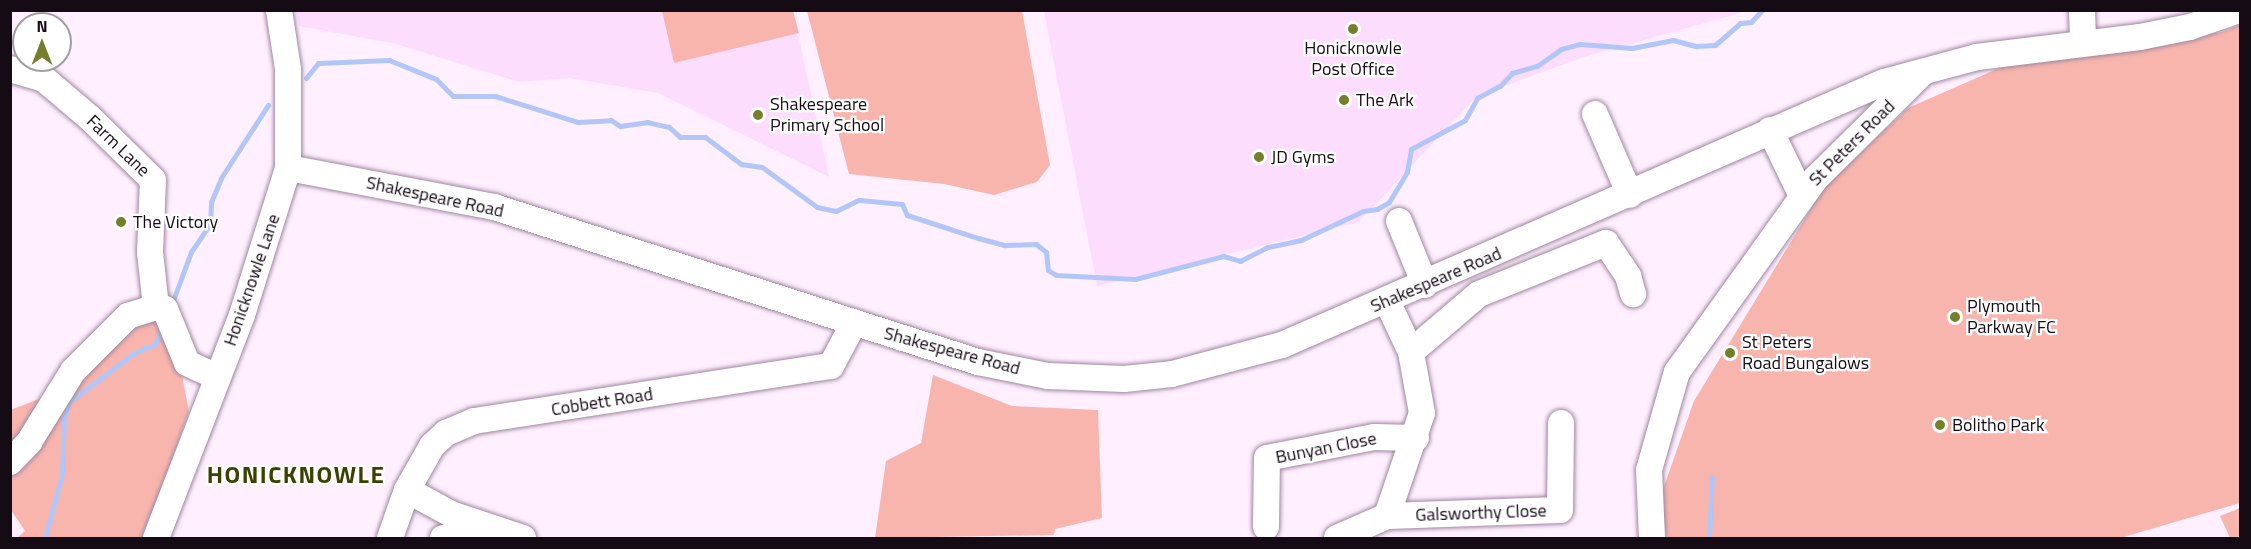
<!DOCTYPE html>
<style>
body{margin:0}
#map{position:relative;width:2251px;height:549px;overflow:hidden;background:#ffefff;font-family:"Titillium Web",sans-serif}
div>[style]{position:absolute}
.built>*{inset:0;background:#fdddfe}
.green>*{inset:0;background:#f8b5ae}
.stream>*{height:5px;margin:-2.5px;padding:0 2.5px;transform-origin:2.5px;border-radius:2.5px;background:#b2c7f7}
.roads{filter:drop-shadow(0 0 2px #9f879f) drop-shadow(0 0 2px #9f879f)}
.minor>*{height:26px;margin:-13px;padding:0 13px;transform-origin:13px;border-radius:13px;background:#fff}
.dots>*{width:16px;height:16px;translate:-50% -50%;box-sizing:border-box;border:3px solid #fff;border-radius:50%}
span{translate:-50% -50%;white-space:nowrap;text-align:center;line-height:1.15;-webkit-text-stroke:4.5px #fff;paint-order:stroke}
.poi-label{font-size:18px;color:#140b14}
.left{translate:0 -50%;text-align:left}
.street-label{font-size:18px;color:#140b14}
.district-label{font-size:24px;color:#3c4102;font-weight:700;letter-spacing:1.5px}
.frame{position:absolute;inset:0;border:12px solid #140b14;pointer-events:none}
.north{position:absolute;left:12px;top:12px;width:60px;height:60px;box-sizing:border-box;background:#fff;border:2px solid #a19da1;border-radius:50%;rotate:0deg;font-size:16px;font-weight:700;line-height:24px;text-align:center;color:#140b14}
.north::after{content:'';display:block;margin:auto;width:21px;height:27px;background:#757f2b;clip-path:polygon(50% 0,100% 100%,50% 72%,0 100%)}
</style>
<div id="map">
<div class="built">
<div style="clip-path:polygon(296px 11px,793px 11px,829px 177px,658px 93px,569px 78px,519px 82px,396px 44px,299px 26px)"></div>
<div style="clip-path:polygon(1044px 11px,1044px 10px,1747px 11px,1584px 57px,1477px 96px,1359px 222px,1097px 286px)"></div>
</div>
<div class="green">
<div style="clip-path:polygon(662px 11px,793px 11px,799px 33px,674px 63px)"></div>
<div style="clip-path:polygon(807px 11px,1022px 11px,1050px 165px,1037px 182px,994px 195px,944px 184px,849px 174px)"></div>
<div style="clip-path:polygon(2240px 25px,2240px 503px,2120px 538px,1667px 538px,1660px 498px,1694px 401px,1823px 189px,1908px 108px,2013px 62px,2222px 32px)"></div>
<div style="clip-path:polygon(155px 317px,182px 375px,189px 412px,144px 538px,17px 538px,25px 531px,11px 510px,10px 410px,47px 396px,130px 327px)"></div>
<div style="clip-path:polygon(933px 375px,1012px 406px,1098px 410px,1102px 518px,1055px 529px,1054px 535px,875px 538px,886px 461px,921px 443px)"></div>
<div style="clip-path:polygon(2240px 508px,2240px 538px,2230px 538px,2220px 516px)"></div>
</div>
<div class="stream">
<div style="left:306px;top:78px;width:19px;rotate:-51deg"></div>
<div style="left:318px;top:63px;width:71px;rotate:-2.4deg"></div>
<div style="left:389px;top:60px;width:51px;rotate:22deg"></div>
<div style="left:436px;top:79px;width:24px;rotate:45deg"></div>
<div style="left:453px;top:96px;width:42px"></div>
<div style="left:495px;top:96px;width:87px;rotate:17.4deg"></div>
<div style="left:578px;top:122px;width:33px;rotate:-3deg"></div>
<div style="left:611px;top:120px;width:11px;rotate:34deg"></div>
<div style="left:620px;top:126px;width:27px;rotate:-8deg"></div>
<div style="left:647px;top:122px;width:23px;rotate:13deg"></div>
<div style="left:669px;top:127px;width:15px;rotate:42deg"></div>
<div style="left:680px;top:137px;width:25px"></div>
<div style="left:705px;top:137px;width:45px;rotate:36.9deg"></div>
<div style="left:741px;top:164px;width:21px;rotate:8deg"></div>
<div style="left:762px;top:167px;width:68px;rotate:36deg"></div>
<div style="left:817px;top:207px;width:19px;rotate:12deg"></div>
<div style="left:836px;top:211px;width:25px;rotate:-26deg"></div>
<div style="left:859px;top:200px;width:43px;rotate:5.3deg"></div>
<div style="left:902px;top:204px;width:12px;rotate:66deg"></div>
<div style="left:907px;top:215px;width:75px;rotate:17.9deg"></div>
<div style="left:978px;top:238px;width:28px;rotate:15deg"></div>
<div style="left:1005px;top:245px;width:31px;rotate:-2deg"></div>
<div style="left:1036px;top:244px;width:13px;rotate:39deg"></div>
<div style="left:1046px;top:252px;width:18px;rotate:84deg"></div>
<div style="left:1048px;top:270px;width:9px;rotate:32deg"></div>
<div style="left:1056px;top:275px;width:79px;rotate:2.9deg"></div>
<div style="left:1135px;top:279px;width:91px;rotate:-14.6deg"></div>
<div style="left:1223px;top:256px;width:18px;rotate:16deg"></div>
<div style="left:1240px;top:261px;width:31px;rotate:-27deg"></div>
<div style="left:1268px;top:247px;width:34px;rotate:-12deg"></div>
<div style="left:1301px;top:240px;width:68px;rotate:-25.1deg"></div>
<div style="left:1363px;top:211px;width:14px;rotate:-8deg"></div>
<div style="left:1377px;top:209px;width:14px;rotate:-30deg"></div>
<div style="left:1389px;top:202px;width:35px;rotate:-59deg"></div>
<div style="left:1407px;top:172px;width:23px;rotate:-80deg"></div>
<div style="left:1411px;top:149px;width:61px;rotate:-28.2deg"></div>
<div style="left:1465px;top:120px;width:25px;rotate:-61deg"></div>
<div style="left:1477px;top:98px;width:26px;rotate:-28deg"></div>
<div style="left:1500px;top:86px;width:18px;rotate:-47deg"></div>
<div style="left:1512px;top:73px;width:26px;rotate:-16deg"></div>
<div style="left:1537px;top:66px;width:29px;rotate:-35deg"></div>
<div style="left:1561px;top:49px;width:20px;rotate:-15deg"></div>
<div style="left:1580px;top:44px;width:52px;rotate:4.4deg"></div>
<div style="left:1632px;top:48px;width:42px;rotate:-11deg"></div>
<div style="left:1673px;top:40px;width:24px;rotate:15deg"></div>
<div style="left:1696px;top:46px;width:19px;rotate:-3deg"></div>
<div style="left:1715px;top:45px;width:33px;rotate:-41deg"></div>
<div style="left:1740px;top:23px;width:11px;rotate:-5deg"></div>
<div style="left:1751px;top:22px;width:16px;rotate:-47deg"></div>
<div style="left:171px;top:306px;width:58px;rotate:-69.7deg"></div>
<div style="left:191px;top:252px;width:34px;rotate:-56deg"></div>
<div style="left:210px;top:224px;width:22px;rotate:-87deg"></div>
<div style="left:211px;top:202px;width:26px;rotate:-67deg"></div>
<div style="left:221px;top:178px;width:87px;rotate:-57.2deg"></div>
<div style="left:45px;top:538px;width:66px;rotate:-75.1deg"></div>
<div style="left:62px;top:474px;width:56px;rotate:-88deg"></div>
<div style="left:64px;top:418px;width:17px;rotate:-73deg"></div>
<div style="left:69px;top:402px;width:81px;rotate:-37deg"></div>
<div style="left:134px;top:353px;width:23px;rotate:-23deg"></div>
<div style="left:155px;top:344px;width:20px;rotate:-66deg"></div>
<div style="left:1709px;top:538px;width:61px;rotate:-87.2deg"></div>
</div>
<div class="roads">
<div class="minor">
<div style="left:2082px;top:10px;width:32px;rotate:88deg"></div>
<div style="left:10px;top:69px;width:35px;rotate:16deg"></div>
<div style="left:44px;top:79px;width:60px;rotate:40.3deg"></div>
<div style="left:90px;top:118px;width:88px;rotate:44.5deg"></div>
<div style="left:153px;top:180px;width:72px;rotate:92.4deg"></div>
<div style="left:150px;top:252px;width:55px;rotate:83.8deg"></div>
<div style="left:156px;top:307px;width:9px;rotate:13deg"></div>
<div style="left:165px;top:309px;width:58px;rotate:67.8deg"></div>
<div style="left:187px;top:363px;width:33px;rotate:25deg"></div>
<div style="left:1595px;top:114px;width:88px;rotate:66.6deg"></div>
<div style="left:1770px;top:130px;width:73px;rotate:64.1deg"></div>
<div style="left:288px;top:168px;width:210px;rotate:10.7deg"></div>
<div style="left:494px;top:207px;width:508px;rotate:17.76deg"></div>
<div style="left:978px;top:362px;width:71px;rotate:11.3deg"></div>
<div style="left:1048px;top:376px;width:76px;rotate:2.3deg"></div>
<div style="left:1124px;top:379px;width:48px;rotate:-5.9deg"></div>
<div style="left:1172px;top:374px;width:114px;rotate:-14.8deg"></div>
<div style="left:1282px;top:345px;width:657px;rotate:-23.6deg"></div>
<div style="left:1884px;top:82px;width:96px;rotate:-15deg"></div>
<div style="left:1977px;top:57px;width:164px;rotate:-7deg"></div>
<div style="left:2140px;top:37px;width:51px;rotate:-11.3deg"></div>
<div style="left:2190px;top:27px;width:52px;rotate:-19.1deg"></div>
<div style="left:1399px;top:221px;width:69px;rotate:67.9deg"></div>
<div style="left:1387px;top:301px;width:56px;rotate:64.8deg"></div>
<div style="left:1411px;top:352px;width:62px;rotate:79.8deg"></div>
<div style="left:1422px;top:413px;width:109px;rotate:108.8deg"></div>
<div style="left:1411px;top:352px;width:89px;rotate:-40.5deg"></div>
<div style="left:1479px;top:294px;width:137px;rotate:-21.9deg"></div>
<div style="left:1606px;top:243px;width:40px;rotate:56deg"></div>
<div style="left:1628px;top:276px;width:19px;rotate:74deg"></div>
<div style="left:10px;top:462px;width:28px;rotate:-46deg"></div>
<div style="left:29px;top:442px;width:84px;rotate:-58.2deg"></div>
<div style="left:73px;top:371px;width:78px;rotate:-45deg"></div>
<div style="left:128px;top:316px;width:29px;rotate:-18deg"></div>
<div style="left:407px;top:490px;width:50px;rotate:28.6deg"></div>
<div style="left:451px;top:514px;width:76px;rotate:18.4deg"></div>
<div style="left:1266px;top:527px;width:69px;rotate:-89.2deg"></div>
<div style="left:1267px;top:458px;width:109px;rotate:-11.1deg"></div>
<div style="left:1374px;top:437px;width:42px;rotate:1.4deg"></div>
<div style="left:156px;top:538px;width:239px;rotate:-68.9deg"></div>
<div style="left:242px;top:315px;width:154px;rotate:-72.6deg"></div>
<div style="left:288px;top:168px;width:99px;rotate:-90deg"></div>
<div style="left:288px;top:69px;width:60px;rotate:-98.7deg"></div>
<div style="left:390px;top:538px;width:51px;rotate:-70.5deg"></div>
<div style="left:407px;top:490px;width:51px;rotate:-60.4deg"></div>
<div style="left:432px;top:446px;width:19px;rotate:-43deg"></div>
<div style="left:446px;top:433px;width:30px;rotate:-23deg"></div>
<div style="left:474px;top:421px;width:361px;rotate:-8.8deg"></div>
<div style="left:831px;top:366px;width:49px;rotate:-61.9deg"></div>
<div style="left:443px;top:538px;width:46px;rotate:-8.8deg"></div>
<div style="left:1337px;top:538px;width:55px;rotate:-23.7deg"></div>
<div style="left:1387px;top:516px;width:173px;rotate:-2deg"></div>
<div style="left:1560px;top:510px;width:87px;rotate:-89.3deg"></div>
<div style="left:1652px;top:538px;width:68px;rotate:-92.5deg"></div>
<div style="left:1649px;top:470px;width:102px;rotate:-74.1deg"></div>
<div style="left:1677px;top:372px;width:237px;rotate:-54.4deg"></div>
<div style="left:1815px;top:179px;width:151px;rotate:-44.7deg"></div>
</div>
</div>
<div class="dots">
<div style="left:1353px;top:29px;background:#757f2b"></div>
<div style="left:1344px;top:100px;background:#757f2b"></div>
<div style="left:758px;top:115px;background:#757f2b"></div>
<div style="left:1259px;top:157px;background:#757f2b"></div>
<div style="left:121px;top:222px;background:#757f2b"></div>
<div style="left:1955px;top:317px;background:#757f2b"></div>
<div style="left:1730px;top:353px;background:#757f2b"></div>
<div style="left:1940px;top:425px;background:#757f2b"></div>
</div>
<div class="poi-label">
<span style="left:1353px;top:59px">Honicknowle<br>Post Office</span>
<span class="left" style="left:1356px;top:100px">The Ark</span>
<span class="left" style="left:770px;top:115px">Shakespeare<br>Primary School</span>
<span class="left" style="left:1271px;top:157px">JD Gyms</span>
<span class="left" style="left:133px;top:222px">The Victory</span>
<span class="left" style="left:1967px;top:317px">Plymouth<br>Parkway FC</span>
<span class="left" style="left:1742px;top:353px">St Peters<br>Road Bungalows</span>
<span class="left" style="left:1952px;top:425px">Bolitho Park</span>
</div>
<div class="street-label">
<span style="left:1852px;top:143px;rotate:-45deg">St Peters Road</span>
<span style="left:118px;top:146px;rotate:44deg">Farm Lane</span>
<span style="left:435px;top:197px;rotate:12deg">Shakespeare Road</span>
<span style="left:252px;top:280px;rotate:-71deg">Honicknowle Lane</span>
<span style="left:1436px;top:280px;rotate:-23deg">Shakespeare Road</span>
<span style="left:952px;top:351px;rotate:15deg">Shakespeare Road</span>
<span style="left:602px;top:402px;rotate:-9deg">Cobbett Road</span>
<span style="left:1326px;top:448px;rotate:-11deg">Bunyan Close</span>
<span style="left:1481px;top:513px;rotate:-2deg">Galsworthy Close</span>
</div>
<div class="district-label">
<span style="left:296px;top:475px">HONICKNOWLE</span>
</div>
<div class="frame"></div>
<div class="north">N</div>
</div>
